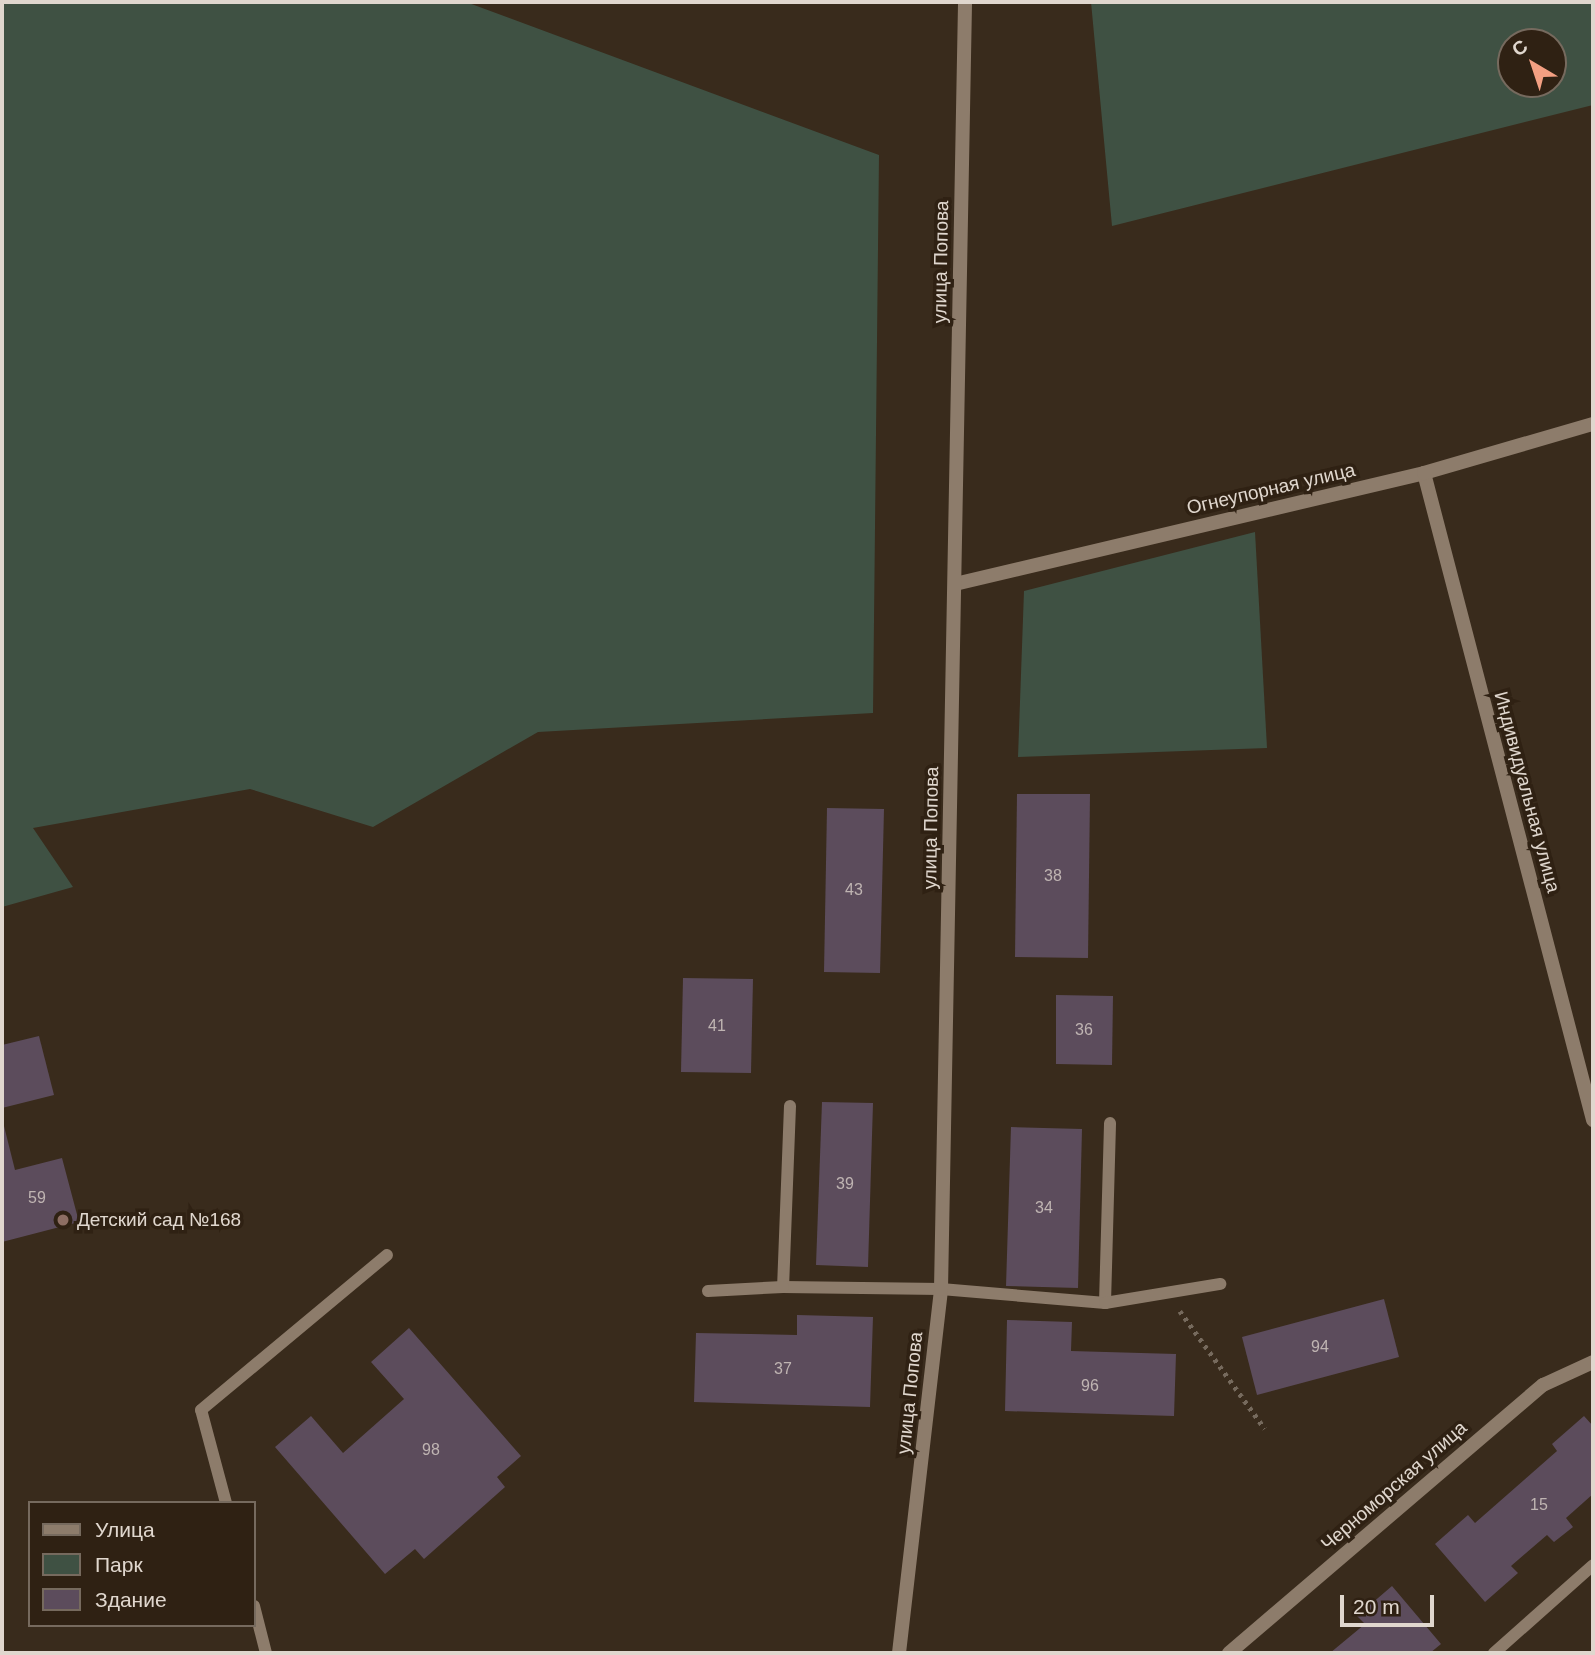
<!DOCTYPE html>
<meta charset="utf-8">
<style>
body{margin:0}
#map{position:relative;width:1595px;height:1655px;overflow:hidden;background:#392b1c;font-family:Helvetica,sans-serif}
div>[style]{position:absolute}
.green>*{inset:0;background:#3f5143}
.building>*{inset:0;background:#5c4c5c}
.path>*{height:4.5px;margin-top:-2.25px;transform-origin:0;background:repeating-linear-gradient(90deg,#766a5d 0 3.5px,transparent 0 8.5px)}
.service>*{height:12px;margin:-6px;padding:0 6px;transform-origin:6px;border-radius:6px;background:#8d7c6b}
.minor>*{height:14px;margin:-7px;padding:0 7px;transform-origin:7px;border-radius:7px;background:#8d7c6b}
.dots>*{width:19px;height:19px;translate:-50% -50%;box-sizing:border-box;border:4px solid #2f2113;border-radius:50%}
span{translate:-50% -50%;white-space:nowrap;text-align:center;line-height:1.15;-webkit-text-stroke:7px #2f2113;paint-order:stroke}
.number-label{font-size:16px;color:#bfb4b2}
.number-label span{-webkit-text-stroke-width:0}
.street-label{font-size:19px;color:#e0d7ce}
.poi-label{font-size:19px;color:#e0d7ce}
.left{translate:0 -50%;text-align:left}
.frame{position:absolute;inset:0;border:4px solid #e0d7ce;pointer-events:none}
.legend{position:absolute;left:28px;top:1501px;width:228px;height:126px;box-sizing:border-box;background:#2f2113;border:2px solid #766a5e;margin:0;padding:9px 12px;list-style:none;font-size:21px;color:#e0d7ce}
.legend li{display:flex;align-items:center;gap:14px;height:35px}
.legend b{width:35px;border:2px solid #766a5e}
.north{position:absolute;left:1497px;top:28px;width:70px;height:70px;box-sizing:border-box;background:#2f2113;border:2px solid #766a5e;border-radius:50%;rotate:321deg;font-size:19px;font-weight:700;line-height:28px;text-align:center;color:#e0d7ce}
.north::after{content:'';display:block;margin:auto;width:24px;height:32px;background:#f39f82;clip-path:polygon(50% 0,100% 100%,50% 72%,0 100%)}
.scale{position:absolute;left:1340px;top:1595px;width:94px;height:32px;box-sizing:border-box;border:4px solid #e0d7ce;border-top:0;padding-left:9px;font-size:21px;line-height:24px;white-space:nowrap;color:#e0d7ce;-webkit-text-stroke:5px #2f2113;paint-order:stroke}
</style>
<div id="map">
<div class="green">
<div style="clip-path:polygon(2px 2px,466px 2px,879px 155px,873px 713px,538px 732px,373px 827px,250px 789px,33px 828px,73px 887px,2px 907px)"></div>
<div style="clip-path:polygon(evenodd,1091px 2px,1593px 2px,1593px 105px,1112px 226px,1091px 2px,1511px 42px,1553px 42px,1553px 84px,1511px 84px,1511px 42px)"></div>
<div style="clip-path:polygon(1255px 532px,1267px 748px,1018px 757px,1024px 591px)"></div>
</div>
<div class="building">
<div style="clip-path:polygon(1017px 794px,1090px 794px,1088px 958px,1015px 957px)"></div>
<div style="clip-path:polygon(827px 808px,884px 809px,880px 973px,824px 972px)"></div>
<div style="clip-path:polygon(683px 978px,753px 979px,751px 1073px,681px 1072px)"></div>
<div style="clip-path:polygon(1056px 995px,1113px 996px,1112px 1065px,1056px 1064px)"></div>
<div style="clip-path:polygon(39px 1036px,54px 1095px,2px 1108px,2px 1045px)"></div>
<div style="clip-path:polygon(822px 1102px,873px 1103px,868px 1267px,816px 1265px)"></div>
<div style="clip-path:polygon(2px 1118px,15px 1170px,62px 1158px,79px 1222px,2px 1242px)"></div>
<div style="clip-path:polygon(1011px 1127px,1082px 1129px,1078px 1288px,1006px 1286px)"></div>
<div style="clip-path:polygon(1384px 1299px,1399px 1357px,1257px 1395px,1242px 1337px)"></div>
<div style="clip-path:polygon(797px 1315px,873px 1317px,870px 1407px,694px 1402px,696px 1333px,797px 1335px)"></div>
<div style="clip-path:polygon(1007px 1320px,1072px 1322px,1071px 1351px,1176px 1354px,1174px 1416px,1005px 1411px)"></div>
<div style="clip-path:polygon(409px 1328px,521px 1456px,497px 1477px,505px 1487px,424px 1559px,415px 1549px,385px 1574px,275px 1447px,311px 1416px,343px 1453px,404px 1399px,371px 1362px)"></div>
<div style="clip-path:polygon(1584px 1416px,1593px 1426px,1593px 1494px,1566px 1518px,1573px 1527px,1554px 1542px,1547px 1535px,1511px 1566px,1518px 1573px,1485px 1602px,1435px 1544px,1468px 1515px,1475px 1523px,1557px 1451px,1552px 1444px)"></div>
<div style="clip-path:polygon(1392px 1586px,1441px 1644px,1430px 1653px,1330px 1653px,1365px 1624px,1357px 1616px)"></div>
</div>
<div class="path">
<div style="left:1180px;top:1311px;width:145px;rotate:54.2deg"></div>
</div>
<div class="service">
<div style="left:790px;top:1106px;width:181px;rotate:92.2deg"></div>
<div style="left:783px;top:1287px;width:158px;rotate:0.7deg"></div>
<div style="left:941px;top:1289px;width:165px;rotate:4.9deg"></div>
<div style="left:1105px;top:1303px;width:180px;rotate:-88.4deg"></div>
<div style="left:708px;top:1291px;width:75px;rotate:-3.1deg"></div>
<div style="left:1105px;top:1303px;width:117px;rotate:-9.4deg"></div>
<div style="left:226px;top:1503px;width:96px;rotate:-105deg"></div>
<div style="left:201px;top:1410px;width:242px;rotate:-39.8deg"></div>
<div style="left:254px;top:1606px;width:49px;rotate:75.7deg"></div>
<div style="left:1494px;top:1653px;width:132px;rotate:-41.6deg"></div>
</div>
<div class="minor">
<div style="left:1424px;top:473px;width:669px;rotate:75.36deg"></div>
<div style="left:955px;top:584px;width:482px;rotate:-13.3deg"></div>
<div style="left:1424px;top:473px;width:176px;rotate:-16.2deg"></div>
<div style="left:899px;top:1653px;width:366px;rotate:-83.4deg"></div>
<div style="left:941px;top:1289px;width:1287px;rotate:-88.93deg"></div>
<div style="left:1229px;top:1653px;width:413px;rotate:-40.5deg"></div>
<div style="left:1543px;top:1385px;width:55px;rotate:-24.7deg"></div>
</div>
<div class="dots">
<div style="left:63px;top:1220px;background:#8d6e63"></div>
</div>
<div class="number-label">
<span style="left:1053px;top:876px">38</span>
<span style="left:854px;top:890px">43</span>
<span style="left:717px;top:1026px">41</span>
<span style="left:1084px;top:1030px">36</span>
<span style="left:845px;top:1184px">39</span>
<span style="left:37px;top:1198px">59</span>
<span style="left:1044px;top:1208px">34</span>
<span style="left:1320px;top:1347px">94</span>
<span style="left:783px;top:1369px">37</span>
<span style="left:1090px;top:1386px">96</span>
<span style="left:431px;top:1450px">98</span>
<span style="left:1539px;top:1505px">15</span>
</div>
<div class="street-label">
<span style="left:941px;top:262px;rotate:-89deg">улица Попова</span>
<span style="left:1271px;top:489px;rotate:-13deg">Огнеупорная улица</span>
<span style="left:1527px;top:792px;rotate:75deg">Индивидуальная улица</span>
<span style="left:931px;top:828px;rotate:-89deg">улица Попова</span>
<span style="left:910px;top:1393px;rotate:-84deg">улица Попова</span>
<span style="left:1394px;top:1486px;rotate:-41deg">Черноморская улица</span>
</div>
<div class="poi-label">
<span class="left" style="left:77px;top:1220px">Детский сад №168</span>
</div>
<div class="frame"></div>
<ul class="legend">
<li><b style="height:9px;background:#8d7c6b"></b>Улица</li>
<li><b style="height:19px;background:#3f5143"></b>Парк</li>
<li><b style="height:19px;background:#5c4c5c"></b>Здание</li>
</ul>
<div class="north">С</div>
<div class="scale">20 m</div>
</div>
